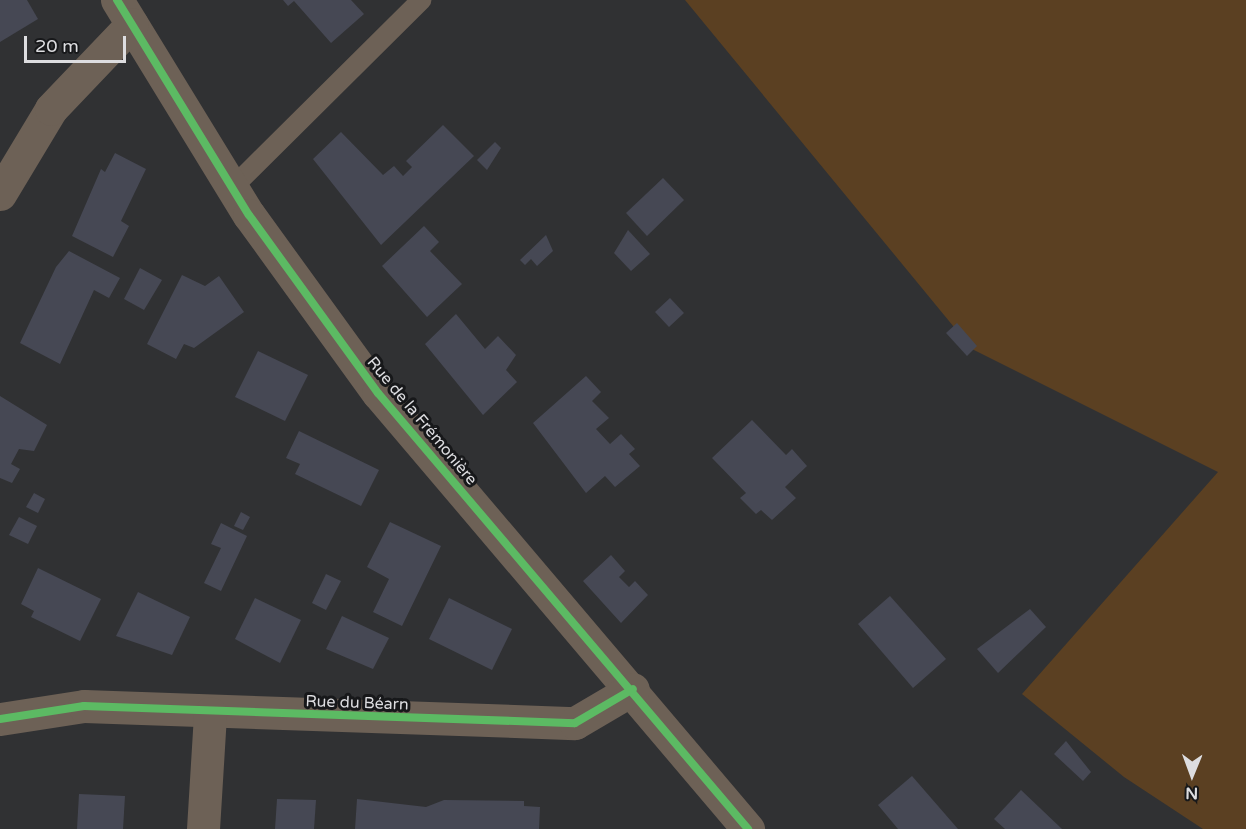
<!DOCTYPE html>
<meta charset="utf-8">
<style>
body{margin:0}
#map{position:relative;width:1246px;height:829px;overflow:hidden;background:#303133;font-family:"Varela Round",sans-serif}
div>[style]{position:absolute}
.green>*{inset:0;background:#5b4022}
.building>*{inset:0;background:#464854}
.lane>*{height:20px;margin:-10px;padding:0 10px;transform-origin:10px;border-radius:10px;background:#6d6156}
.street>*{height:33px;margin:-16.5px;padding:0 16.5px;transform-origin:16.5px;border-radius:16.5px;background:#6d6156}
.cycleway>*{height:8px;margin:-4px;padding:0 4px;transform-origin:4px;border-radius:4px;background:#5cba63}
span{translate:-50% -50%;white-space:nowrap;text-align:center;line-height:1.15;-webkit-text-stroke:6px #17181a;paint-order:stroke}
.street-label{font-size:16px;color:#dddde0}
.north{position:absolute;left:1162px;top:745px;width:60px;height:60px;-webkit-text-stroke:4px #17181a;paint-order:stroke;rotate:181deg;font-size:16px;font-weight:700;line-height:24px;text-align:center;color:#dddde0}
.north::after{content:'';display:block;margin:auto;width:21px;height:27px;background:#dddde0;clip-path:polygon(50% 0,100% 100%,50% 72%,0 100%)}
.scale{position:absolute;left:24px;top:36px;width:102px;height:27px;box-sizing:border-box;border:3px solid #dddde0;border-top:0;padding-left:8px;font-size:18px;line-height:21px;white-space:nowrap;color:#dddde0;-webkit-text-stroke:4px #17181a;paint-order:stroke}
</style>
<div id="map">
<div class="green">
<div style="clip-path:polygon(685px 0,1246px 0,1246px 829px,1203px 829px,1124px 777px,1022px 694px,1218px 472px,972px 349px)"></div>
</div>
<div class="building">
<div style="clip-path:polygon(0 0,27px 0,38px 19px,0 42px)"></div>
<div style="clip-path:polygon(283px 0,351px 0,364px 14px,331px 43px,294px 1px,288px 6px)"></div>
<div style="clip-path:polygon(443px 125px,474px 156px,381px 245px,313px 159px,341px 132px,383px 175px,394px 166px,403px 176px,412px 167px,406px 161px)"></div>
<div style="clip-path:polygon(495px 142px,501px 148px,487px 170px,477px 160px)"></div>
<div style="clip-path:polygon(115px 153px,146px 169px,121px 221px,129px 226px,113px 257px,72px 236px,101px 169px,105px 172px)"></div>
<div style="clip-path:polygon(663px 178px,684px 200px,647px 236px,626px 213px)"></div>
<div style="clip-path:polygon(424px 226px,439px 242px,430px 251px,462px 284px,427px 317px,382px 266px)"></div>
<div style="clip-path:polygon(628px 230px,650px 254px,631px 271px,614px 253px)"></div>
<div style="clip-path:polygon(546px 235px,553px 251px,537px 266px,531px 259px,525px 265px,520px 260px)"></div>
<div style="clip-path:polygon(69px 251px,120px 278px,109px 298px,94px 290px,60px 364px,20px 343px,56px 267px)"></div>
<div style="clip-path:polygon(140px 268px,162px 280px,144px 310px,124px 299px)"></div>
<div style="clip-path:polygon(182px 275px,205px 286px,219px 276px,244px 312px,194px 348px,184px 344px,176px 359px,147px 344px)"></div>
<div style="clip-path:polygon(670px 298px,684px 313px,669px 327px,655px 312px)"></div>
<div style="clip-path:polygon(456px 314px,485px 349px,498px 336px,516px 355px,506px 370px,517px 382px,483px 415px,425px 344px)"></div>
<div style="clip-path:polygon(957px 323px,977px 346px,967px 356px,946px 333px)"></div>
<div style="clip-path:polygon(258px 351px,308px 375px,285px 421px,235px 397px)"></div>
<div style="clip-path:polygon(586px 376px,601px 392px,592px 401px,609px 418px,596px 429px,610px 444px,621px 434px,635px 449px,629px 454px,640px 466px,615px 487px,605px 476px,586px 493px,533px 423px)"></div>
<div style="clip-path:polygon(0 396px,47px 425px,34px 451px,19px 449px,11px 464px,20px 469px,12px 483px,0 478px)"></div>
<div style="clip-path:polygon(752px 420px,786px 455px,792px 449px,807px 466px,785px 487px,796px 498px,772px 520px,761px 510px,756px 514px,740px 498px,746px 493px,712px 458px)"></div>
<div style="clip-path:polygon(299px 431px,379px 470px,361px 506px,295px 474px,300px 464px,286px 458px)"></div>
<div style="clip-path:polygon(34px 493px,45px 499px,38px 513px,26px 507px)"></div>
<div style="clip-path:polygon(241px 512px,250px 517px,243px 530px,234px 526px)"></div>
<div style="clip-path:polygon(19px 517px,37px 526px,28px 544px,9px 535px)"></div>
<div style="clip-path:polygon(390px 522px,441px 546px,402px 626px,373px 612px,389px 579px,367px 567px)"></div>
<div style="clip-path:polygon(221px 523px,247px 536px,221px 591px,204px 583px,221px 548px,211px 544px)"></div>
<div style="clip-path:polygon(611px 555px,625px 571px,619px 577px,629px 587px,635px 581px,648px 595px,621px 623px,583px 581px)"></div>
<div style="clip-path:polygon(38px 568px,101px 599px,80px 641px,31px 617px,34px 611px,21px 604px)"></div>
<div style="clip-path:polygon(326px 574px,341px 581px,326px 610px,312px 603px)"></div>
<div style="clip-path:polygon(138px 592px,190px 617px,172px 655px,116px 636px)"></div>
<div style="clip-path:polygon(890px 596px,946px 659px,913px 688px,858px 624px)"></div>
<div style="clip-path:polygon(255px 598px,301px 620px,280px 663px,235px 639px)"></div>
<div style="clip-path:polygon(449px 598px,512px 629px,492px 670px,429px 639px)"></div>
<div style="clip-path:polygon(1030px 609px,1046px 627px,998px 673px,977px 649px)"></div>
<div style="clip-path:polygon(342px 616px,389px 638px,373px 669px,326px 649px)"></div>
<div style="clip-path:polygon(1066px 741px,1091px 772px,1083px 781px,1054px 754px)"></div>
<div style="clip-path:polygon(912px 776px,958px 829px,898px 829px,878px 805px)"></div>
<div style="clip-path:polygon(1021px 790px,1062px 829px,1005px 829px,994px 819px)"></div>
<div style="clip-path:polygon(79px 794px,125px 796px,123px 829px,77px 829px)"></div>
<div style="clip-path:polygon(277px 799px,316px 800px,314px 829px,275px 829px)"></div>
<div style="clip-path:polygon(357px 799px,426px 807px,444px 800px,524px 801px,524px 806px,540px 807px,539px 829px,355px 829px)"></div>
</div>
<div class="lane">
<div style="left:232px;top:188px;width:267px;rotate:-44.8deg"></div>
</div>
<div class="street">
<div style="left:117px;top:0;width:252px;rotate:58.5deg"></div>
<div style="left:249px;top:215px;width:220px;rotate:54.1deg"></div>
<div style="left:378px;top:393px;width:572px;rotate:49.68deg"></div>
<div style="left:0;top:194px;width:99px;rotate:-59deg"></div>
<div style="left:51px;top:109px;width:117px;rotate:-46.4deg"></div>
<div style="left:0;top:719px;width:85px;rotate:-8.8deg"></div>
<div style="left:84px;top:706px;width:491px;rotate:2deg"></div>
<div style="left:575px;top:723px;width:67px;rotate:-30.4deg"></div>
<div style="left:203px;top:829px;width:116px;rotate:-86.5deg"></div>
</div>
<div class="cycleway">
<div style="left:117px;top:0;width:252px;rotate:58.5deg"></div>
<div style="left:249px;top:215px;width:220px;rotate:54.1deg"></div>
<div style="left:378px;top:393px;width:572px;rotate:49.68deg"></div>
<div style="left:0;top:719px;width:85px;rotate:-8.8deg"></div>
<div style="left:84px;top:706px;width:491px;rotate:2deg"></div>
<div style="left:575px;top:723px;width:67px;rotate:-30.4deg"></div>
</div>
<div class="street-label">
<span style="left:422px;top:421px;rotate:50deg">Rue de la Frémonière</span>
<span style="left:357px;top:703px;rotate:2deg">Rue du Béarn</span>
</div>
<div class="north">N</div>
<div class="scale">20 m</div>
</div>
